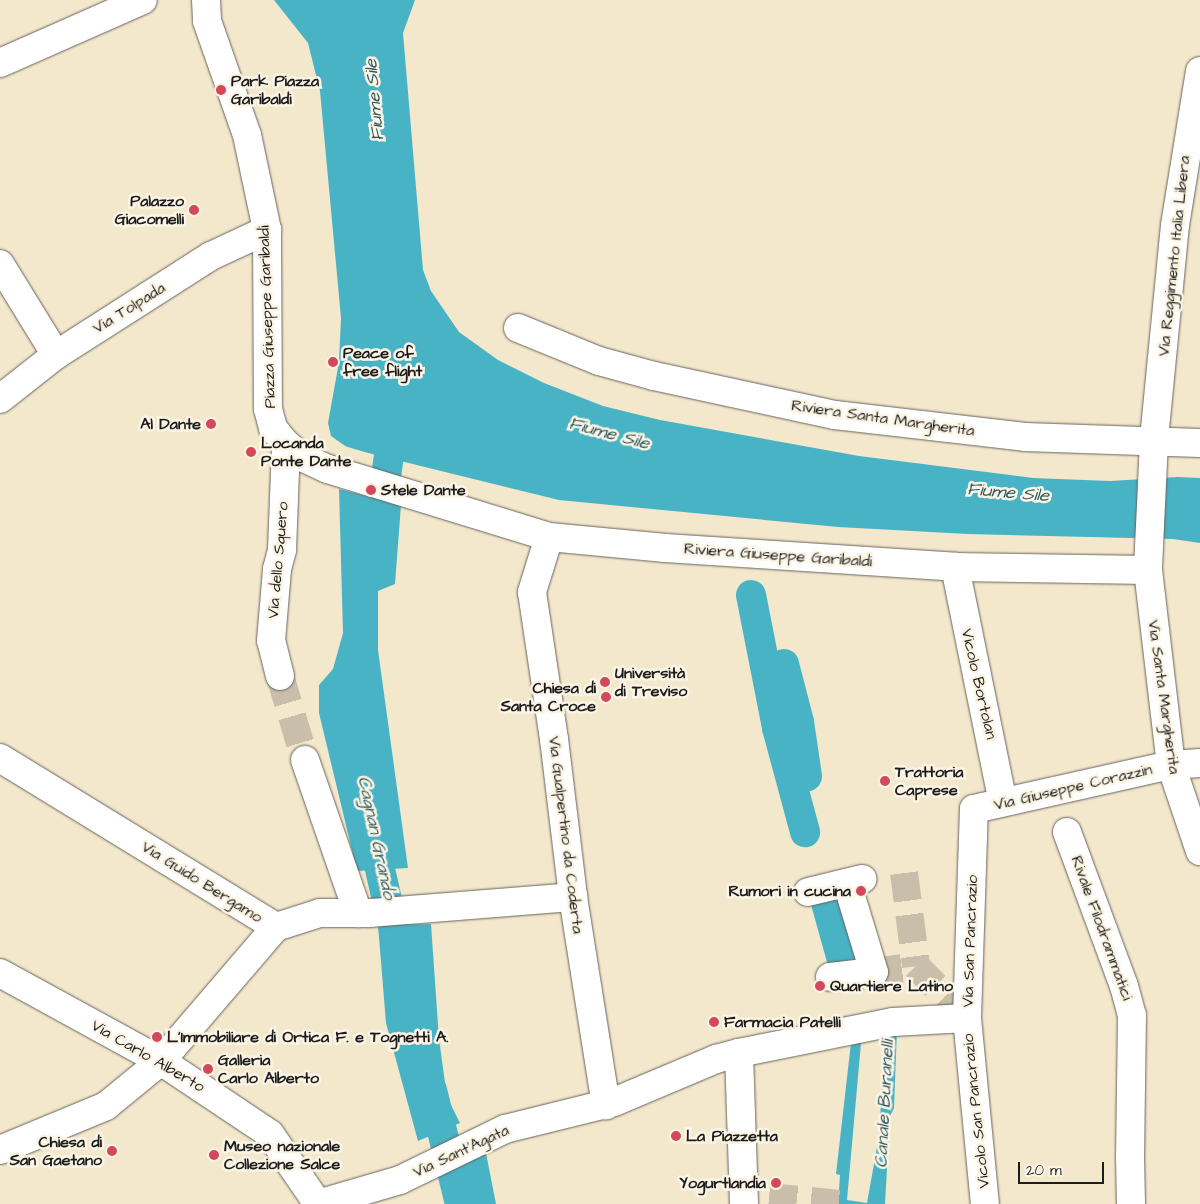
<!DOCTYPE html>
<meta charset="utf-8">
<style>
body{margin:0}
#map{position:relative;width:1200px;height:1204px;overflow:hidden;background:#f3e7cc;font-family:"Architects Daughter",sans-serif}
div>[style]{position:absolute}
.water>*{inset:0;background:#48b3c5}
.pier>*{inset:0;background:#f3e7cc}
.canal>*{height:30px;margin:-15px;padding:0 15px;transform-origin:15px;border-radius:15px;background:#48b3c5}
.minor-tunnel>*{height:28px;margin-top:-14px;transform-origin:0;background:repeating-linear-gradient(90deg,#c8bea9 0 28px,transparent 0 42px)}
.roads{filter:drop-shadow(0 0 1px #67635a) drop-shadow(0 0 1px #67635a)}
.minor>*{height:28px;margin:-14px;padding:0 14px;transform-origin:14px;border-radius:14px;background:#fff}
.dots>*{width:14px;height:14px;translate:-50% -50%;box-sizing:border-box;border:2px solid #fcf5e5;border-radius:50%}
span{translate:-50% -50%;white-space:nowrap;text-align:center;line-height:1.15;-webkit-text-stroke:5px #fcf5e5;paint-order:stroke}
.poi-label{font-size:16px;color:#1c1c1c;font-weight:700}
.left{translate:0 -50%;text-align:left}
.right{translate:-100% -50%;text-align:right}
.street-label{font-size:16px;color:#1c1c1c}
.water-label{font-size:18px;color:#2e5860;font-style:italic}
.scale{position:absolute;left:1018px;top:1162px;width:86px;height:22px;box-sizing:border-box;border:2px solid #1c1c1c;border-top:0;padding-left:6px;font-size:15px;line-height:18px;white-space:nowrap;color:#1c1c1c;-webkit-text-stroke:4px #fcf5e5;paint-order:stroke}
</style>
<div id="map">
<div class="water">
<div style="clip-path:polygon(274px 0,415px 0,403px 33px,423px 270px,431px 291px,459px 332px,498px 360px,544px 383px,603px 406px,660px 420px,859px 456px,1033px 478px,1110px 481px,1178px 477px,1200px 478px,1200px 543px,1173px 539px,968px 534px,838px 527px,559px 500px,348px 448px,331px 436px,328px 423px,339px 362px,341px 318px,320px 91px,308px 43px)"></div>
<div style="clip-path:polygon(339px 489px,401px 505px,395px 584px,378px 591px,378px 650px,408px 868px,357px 871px,319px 713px,319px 685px,333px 669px,343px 633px)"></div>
<div style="clip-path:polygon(431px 924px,439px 1039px,447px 1097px,460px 1123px,418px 1141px,386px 1023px,378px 925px)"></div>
<div style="clip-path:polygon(897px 1029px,894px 1108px,890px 1116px,885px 1204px,838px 1204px,840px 1175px,836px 1174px,852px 1034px,862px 1032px,847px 1200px,867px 1203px,879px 1136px,885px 1031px)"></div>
<div style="clip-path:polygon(484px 1143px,496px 1204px,447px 1204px,439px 1170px)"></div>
</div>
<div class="pier">
<div style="clip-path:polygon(338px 444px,413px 467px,347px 450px)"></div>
</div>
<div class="canal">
<div style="left:381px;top:512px;width:94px;rotate:-82deg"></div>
<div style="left:751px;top:595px;width:136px;rotate:78.9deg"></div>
<div style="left:777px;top:728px;width:108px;rotate:74.9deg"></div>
<div style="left:784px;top:664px;width:60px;rotate:75.5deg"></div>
<div style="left:799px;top:722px;width:55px;rotate:81.6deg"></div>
<div style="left:371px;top:830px;width:112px;rotate:77.1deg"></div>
<div style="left:823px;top:892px;width:82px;rotate:74.4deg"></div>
<div style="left:432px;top:1090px;width:117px;rotate:76.2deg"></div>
</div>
<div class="minor-tunnel">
<div style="left:280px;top:676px;width:88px;rotate:73.4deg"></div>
<div style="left:904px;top:873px;width:94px;rotate:82.6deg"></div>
<div style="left:874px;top:972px;width:42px;rotate:-8.1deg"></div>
<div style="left:916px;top:966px;width:73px;rotate:45.6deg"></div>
<div style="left:769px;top:1197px;width:71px;rotate:5.6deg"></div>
</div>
<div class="roads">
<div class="minor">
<div style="left:206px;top:0;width:21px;rotate:87deg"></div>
<div style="left:207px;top:21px;width:121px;rotate:70.7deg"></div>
<div style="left:247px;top:135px;width:97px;rotate:78.1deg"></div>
<div style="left:267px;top:230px;width:179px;rotate:89.7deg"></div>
<div style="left:268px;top:409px;width:20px;rotate:75deg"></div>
<div style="left:273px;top:428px;width:21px;rotate:51deg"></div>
<div style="left:286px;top:444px;width:23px;rotate:38deg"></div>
<div style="left:304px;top:458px;width:26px;rotate:25deg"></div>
<div style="left:328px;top:469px;width:231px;rotate:17.1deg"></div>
<div style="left:549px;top:537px;width:117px;rotate:5.4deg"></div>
<div style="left:665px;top:548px;width:291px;rotate:3.7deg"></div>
<div style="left:955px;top:567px;width:193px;rotate:0.9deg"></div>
<div style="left:0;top:63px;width:156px;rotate:-23.8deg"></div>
<div style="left:1200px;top:71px;width:156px;rotate:99.2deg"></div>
<div style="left:1175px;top:225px;width:217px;rotate:95.6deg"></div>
<div style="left:1154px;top:441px;width:129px;rotate:92.7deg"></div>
<div style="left:1148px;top:570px;width:196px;rotate:83.3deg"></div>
<div style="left:1171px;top:765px;width:91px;rotate:71.4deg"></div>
<div style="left:0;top:264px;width:107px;rotate:58.4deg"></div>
<div style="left:518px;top:328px;width:87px;rotate:22.2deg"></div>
<div style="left:599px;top:361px;width:57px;rotate:15.3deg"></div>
<div style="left:654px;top:376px;width:185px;rotate:12.2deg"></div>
<div style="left:835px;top:415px;width:191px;rotate:6.6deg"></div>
<div style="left:1025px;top:437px;width:175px;rotate:2deg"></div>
<div style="left:0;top:399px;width:71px;rotate:-38.2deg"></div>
<div style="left:56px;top:355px;width:184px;rotate:-32.6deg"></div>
<div style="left:211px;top:256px;width:62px;rotate:-24.9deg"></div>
<div style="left:549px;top:537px;width:58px;rotate:107.2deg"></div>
<div style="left:532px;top:592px;width:149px;rotate:81.5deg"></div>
<div style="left:554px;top:739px;width:159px;rotate:83.1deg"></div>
<div style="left:573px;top:897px;width:211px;rotate:81deg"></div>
<div style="left:955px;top:567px;width:240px;rotate:78.5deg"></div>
<div style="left:280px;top:676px;width:36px;rotate:-104deg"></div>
<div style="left:271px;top:641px;width:72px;rotate:-85.2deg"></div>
<div style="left:277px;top:569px;width:20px;rotate:-75deg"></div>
<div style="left:282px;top:550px;width:106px;rotate:-87.8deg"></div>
<div style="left:0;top:758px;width:324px;rotate:31.5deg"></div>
<div style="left:276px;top:927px;width:46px;rotate:-17.7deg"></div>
<div style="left:320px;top:913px;width:50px"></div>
<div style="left:370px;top:913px;width:204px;rotate:-4.5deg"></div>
<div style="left:305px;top:760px;width:162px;rotate:70.9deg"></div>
<div style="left:1067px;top:832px;width:164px;rotate:69.7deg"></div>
<div style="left:1124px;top:986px;width:30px;rotate:75deg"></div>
<div style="left:1132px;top:1015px;width:141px;rotate:90.8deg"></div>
<div style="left:1130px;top:1156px;width:48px;rotate:88.8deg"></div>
<div style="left:808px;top:892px;width:56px;rotate:-13.5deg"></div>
<div style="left:0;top:973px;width:183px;rotate:28.7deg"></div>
<div style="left:161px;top:1061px;width:131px;rotate:33.8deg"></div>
<div style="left:270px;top:1134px;width:85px;rotate:55.6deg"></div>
<div style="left:830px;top:977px;width:44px;rotate:-6.5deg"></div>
<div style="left:874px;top:972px;width:93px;rotate:-106.9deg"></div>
<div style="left:967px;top:1018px;width:187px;rotate:84.5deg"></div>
<div style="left:739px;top:1053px;width:151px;rotate:88.1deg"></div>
<div style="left:0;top:1150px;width:115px;rotate:-22.5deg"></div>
<div style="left:106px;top:1106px;width:71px;rotate:-39.3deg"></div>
<div style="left:161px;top:1061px;width:177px;rotate:-49.4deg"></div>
<div style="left:318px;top:1204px;width:85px;rotate:-16.3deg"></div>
<div style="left:400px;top:1180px;width:117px;rotate:-25.9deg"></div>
<div style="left:505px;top:1129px;width:112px;rotate:-13.9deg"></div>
<div style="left:614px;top:1102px;width:111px;rotate:-22.9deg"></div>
<div style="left:716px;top:1059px;width:24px;rotate:-15deg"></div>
<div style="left:739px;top:1053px;width:157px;rotate:-11.4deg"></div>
<div style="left:893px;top:1022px;width:74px;rotate:-3.1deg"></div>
<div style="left:967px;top:1018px;width:209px;rotate:-88.1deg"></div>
<div style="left:974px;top:809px;width:202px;rotate:-12.6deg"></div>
<div style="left:1171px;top:765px;width:29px;rotate:-4deg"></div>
</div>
</div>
<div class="dots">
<div style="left:221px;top:90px;background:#d1495b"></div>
<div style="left:194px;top:210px;background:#d1495b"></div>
<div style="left:333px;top:362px;background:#d1495b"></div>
<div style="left:211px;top:424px;background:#d1495b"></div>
<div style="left:251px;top:452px;background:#d1495b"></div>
<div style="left:371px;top:490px;background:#d1495b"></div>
<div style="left:605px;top:682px;background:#d1495b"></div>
<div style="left:606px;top:697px;background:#d1495b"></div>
<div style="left:885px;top:781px;background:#d1495b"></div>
<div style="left:861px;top:891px;background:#d1495b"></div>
<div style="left:820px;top:986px;background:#d1495b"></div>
<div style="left:714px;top:1022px;background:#d1495b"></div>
<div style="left:157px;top:1037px;background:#d1495b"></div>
<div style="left:208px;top:1069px;background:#d1495b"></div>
<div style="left:676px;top:1136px;background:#d1495b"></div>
<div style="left:112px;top:1151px;background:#d1495b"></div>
<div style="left:214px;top:1155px;background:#d1495b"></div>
<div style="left:776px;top:1183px;background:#d1495b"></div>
</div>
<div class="poi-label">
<span class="left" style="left:231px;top:90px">Park Piazza<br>Garibaldi</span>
<span class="right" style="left:184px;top:210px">Palazzo<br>Giacomelli</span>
<span class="left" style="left:343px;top:362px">Peace of<br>free flight</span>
<span class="right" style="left:201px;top:424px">Al Dante</span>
<span class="left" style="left:261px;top:452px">Locanda<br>Ponte Dante</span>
<span class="left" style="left:381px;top:490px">Stele Dante</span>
<span class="left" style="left:615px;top:682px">Università<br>di Treviso</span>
<span class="right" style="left:596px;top:697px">Chiesa di<br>Santa Croce</span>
<span class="left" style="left:895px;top:781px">Trattoria<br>Caprese</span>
<span class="right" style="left:851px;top:891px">Rumori in cucina</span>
<span class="left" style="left:830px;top:986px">Quartiere Latino</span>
<span class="left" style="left:724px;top:1022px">Farmacia Patelli</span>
<span class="left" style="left:167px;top:1037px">L'Immobiliare di Ortica F. e Tognetti A.</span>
<span class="left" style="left:218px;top:1069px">Galleria<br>Carlo Alberto</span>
<span class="left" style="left:686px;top:1136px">La Piazzetta</span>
<span class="right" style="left:102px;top:1151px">Chiesa di<br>San Gaetano</span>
<span class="left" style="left:224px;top:1155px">Museo nazionale<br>Collezione Salce</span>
<span class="right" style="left:766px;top:1183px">Yogurtlandia</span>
</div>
<div class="street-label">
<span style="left:1174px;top:256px;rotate:-84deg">Via Reggimento Italia Libera</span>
<span style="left:129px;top:308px;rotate:-32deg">Via Tolpada</span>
<span style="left:267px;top:317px;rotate:-92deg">Piazza Giuseppe Garibaldi</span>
<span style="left:883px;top:418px;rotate:8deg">Riviera Santa Margherita</span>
<span style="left:778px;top:555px;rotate:4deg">Riviera Giuseppe Garibaldi</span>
<span style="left:278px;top:560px;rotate:-85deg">Via dello Squero</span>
<span style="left:979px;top:684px;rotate:77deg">Vicolo Bortolan</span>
<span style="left:1164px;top:697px;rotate:82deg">Via Santa Margherita</span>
<span style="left:1073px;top:787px;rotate:-13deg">Via Giuseppe Corazzin</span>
<span style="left:566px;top:835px;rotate:83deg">Via Gualpertino da Coderta</span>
<span style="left:202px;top:882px;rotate:32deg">Via Guido Bergamo</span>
<span style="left:1102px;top:928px;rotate:70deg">Rivale Filodrammatici</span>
<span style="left:970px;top:941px;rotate:-88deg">Via San Pancrazio</span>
<span style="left:148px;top:1056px;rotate:30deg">Via Carlo Alberto</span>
<span style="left:976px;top:1111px;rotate:-96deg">Vicolo San Pancrazio</span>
<span style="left:461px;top:1151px;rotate:-25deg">Via Sant'Agata</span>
</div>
<div class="water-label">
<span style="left:375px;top:100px;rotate:-95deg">Fiume Sile</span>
<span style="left:609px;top:434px;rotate:15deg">Fiume Sile</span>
<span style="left:1008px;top:493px;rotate:5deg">Fiume Sile</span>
<span style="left:376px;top:838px;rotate:78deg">Cagnan Grando</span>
<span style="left:885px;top:1104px;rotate:-87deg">Canale Buranelli</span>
</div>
<div class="scale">20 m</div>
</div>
